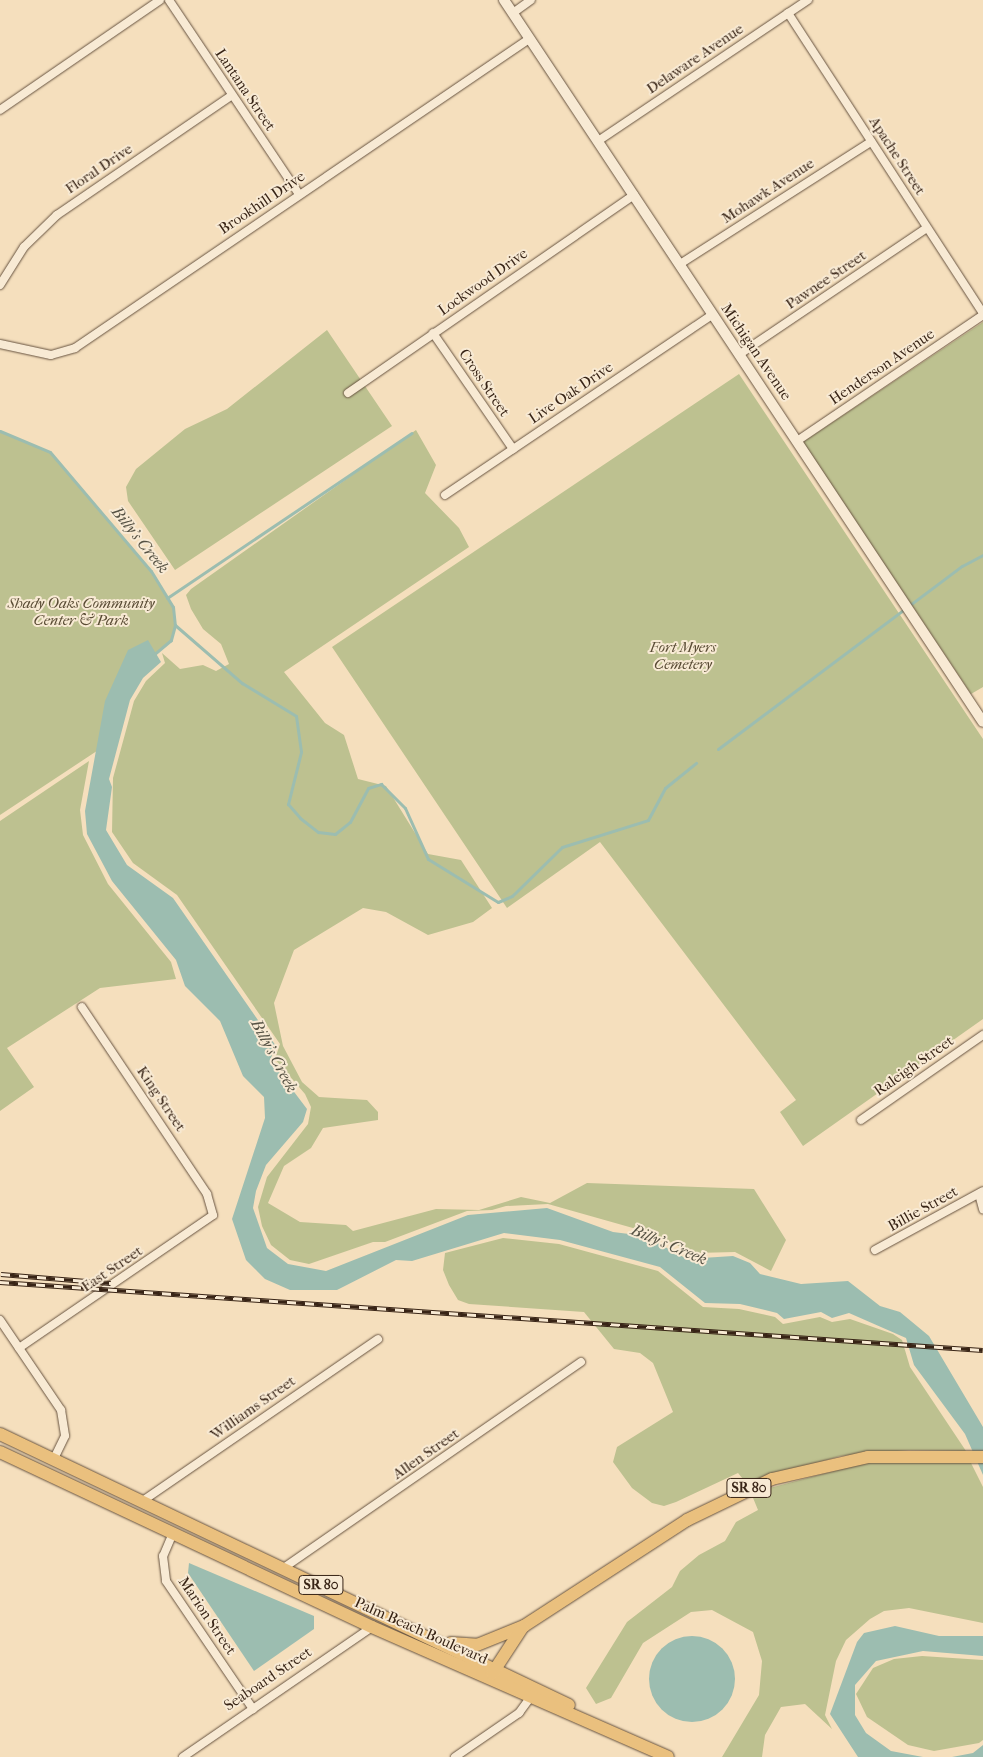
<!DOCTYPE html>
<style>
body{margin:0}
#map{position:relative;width:983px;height:1757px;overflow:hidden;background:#f5dfbd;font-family:"IM FELL French Canon",serif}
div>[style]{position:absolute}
.green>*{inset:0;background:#bdc190}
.water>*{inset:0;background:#9cbdb0}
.round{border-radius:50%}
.stream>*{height:3px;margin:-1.5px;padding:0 1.5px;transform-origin:1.5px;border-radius:1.5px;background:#9cbdb0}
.roads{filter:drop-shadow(0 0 1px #675340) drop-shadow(0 0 1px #675340)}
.minor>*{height:8px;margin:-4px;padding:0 4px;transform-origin:4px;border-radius:4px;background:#f8ead4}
.tertiary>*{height:10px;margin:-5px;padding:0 5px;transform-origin:5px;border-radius:5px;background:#f8ead4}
.primary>*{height:12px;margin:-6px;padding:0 6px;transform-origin:6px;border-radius:6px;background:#eac07e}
.rail>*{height:5px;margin-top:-2.5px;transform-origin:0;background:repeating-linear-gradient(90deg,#f8ead4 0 9px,#382416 0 18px);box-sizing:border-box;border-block:1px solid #382416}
span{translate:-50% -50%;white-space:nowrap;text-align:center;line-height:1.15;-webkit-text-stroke:4px #f8ead4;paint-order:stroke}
.shield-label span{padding:1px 4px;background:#f8ead4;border:1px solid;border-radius:4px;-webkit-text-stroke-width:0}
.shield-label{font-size:14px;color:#382416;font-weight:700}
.street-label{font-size:15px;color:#382416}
.park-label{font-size:15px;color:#594b34;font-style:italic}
.water-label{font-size:16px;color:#565244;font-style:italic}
</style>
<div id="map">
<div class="green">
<div style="clip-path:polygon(983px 322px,983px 687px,971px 694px,803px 442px)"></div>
<div style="clip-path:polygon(327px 330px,392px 426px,175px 570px,128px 501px,126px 487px,136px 469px,185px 429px,227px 409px)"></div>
<div style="clip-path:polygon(739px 374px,983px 739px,983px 1019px,803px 1146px,780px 1112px,796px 1100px,600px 842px,507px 908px,332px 647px)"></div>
<div style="clip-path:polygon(416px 430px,436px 465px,425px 493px,459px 528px,469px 547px,284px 672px,325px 723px,344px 735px,358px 779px,386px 786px,428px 854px,461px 860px,492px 908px,473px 922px,428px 935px,386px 912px,363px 908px,294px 950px,274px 1003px,283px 1046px,302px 1082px,319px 1097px,367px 1100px,378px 1112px,378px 1120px,323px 1128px,311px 1148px,284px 1166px,268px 1203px,300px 1222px,346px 1225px,353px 1231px,436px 1209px,479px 1210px,521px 1197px,550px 1203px,587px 1183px,754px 1189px,786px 1240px,771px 1271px,735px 1252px,695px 1253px,647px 1232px,548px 1204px,506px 1206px,492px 1210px,467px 1211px,385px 1242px,373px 1242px,309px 1264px,290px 1260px,271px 1245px,262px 1226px,258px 1207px,267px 1177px,308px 1124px,311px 1107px,305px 1094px,275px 1059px,280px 1044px,177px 895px,133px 863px,112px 832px,113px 778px,134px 701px,146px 681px,165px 663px,162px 653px,180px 669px,203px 665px,216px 671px,229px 664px,221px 644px,203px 629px,191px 609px,186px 595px,191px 589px)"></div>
<div style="clip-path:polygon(0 431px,50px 452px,151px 571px,173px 607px,175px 625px,171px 640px,135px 672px,115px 739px,0 815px)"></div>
<div style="clip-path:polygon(89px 761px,80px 810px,83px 835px,108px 884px,171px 962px,176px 979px,100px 988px,7px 1048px,34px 1087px,0 1111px,0 821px)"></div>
<div style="clip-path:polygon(503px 1238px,559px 1244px,658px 1271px,703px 1307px,739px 1309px,775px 1317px,783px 1324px,820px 1317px,832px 1322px,850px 1319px,893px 1334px,902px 1340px,910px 1367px,966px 1451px,909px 1450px,840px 1456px,747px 1484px,738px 1473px,676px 1502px,664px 1506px,652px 1503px,632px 1488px,613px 1462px,617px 1447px,673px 1412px,653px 1363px,640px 1353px,614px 1349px,584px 1312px,469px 1304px,458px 1300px,449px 1285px,443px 1270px,445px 1253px)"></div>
<div style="clip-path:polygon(970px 1461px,983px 1487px,983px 1623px,909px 1608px,884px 1611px,870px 1619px,846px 1640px,836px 1661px,825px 1715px,832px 1729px,805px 1704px,781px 1707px,765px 1735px,762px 1757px,722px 1757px,759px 1695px,762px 1661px,753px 1632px,712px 1610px,691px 1612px,643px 1643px,611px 1698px,596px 1704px,586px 1688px,627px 1622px,672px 1587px,680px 1571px,699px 1555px,725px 1541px,736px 1522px,758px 1510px,751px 1493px,868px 1462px)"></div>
<div style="clip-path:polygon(922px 1656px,983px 1660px,983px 1740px,979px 1743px,934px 1751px,908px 1745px,867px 1717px,856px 1694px,873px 1668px,894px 1659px)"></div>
</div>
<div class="water">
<div style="clip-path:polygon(148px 640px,161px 662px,143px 678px,130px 700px,109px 779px,112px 787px,106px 830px,127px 865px,173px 898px,276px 1046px,270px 1060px,307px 1109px,303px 1122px,266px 1165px,256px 1191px,253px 1208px,267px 1248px,288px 1264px,326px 1271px,468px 1215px,547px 1208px,613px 1232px,645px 1236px,687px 1259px,733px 1256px,750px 1263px,760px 1274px,801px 1284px,848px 1281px,880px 1306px,900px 1312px,929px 1336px,983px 1427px,983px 1475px,965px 1434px,914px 1365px,906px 1338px,849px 1313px,832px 1318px,821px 1312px,784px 1319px,777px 1313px,740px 1304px,705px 1303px,660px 1267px,560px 1240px,504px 1233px,412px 1261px,396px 1260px,337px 1290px,290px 1290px,265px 1279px,246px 1260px,232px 1219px,265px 1118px,264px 1097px,243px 1076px,220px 1021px,185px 986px,176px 960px,112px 881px,87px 834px,85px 811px,105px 701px,128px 650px)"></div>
<div style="clip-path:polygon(189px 1563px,314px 1616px,314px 1629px,254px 1671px,188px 1573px)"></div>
<div style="clip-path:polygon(895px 1626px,939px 1636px,983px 1636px,983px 1656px,923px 1651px,876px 1661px,855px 1685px,855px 1715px,866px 1733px,891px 1751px,923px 1757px,858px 1757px,830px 1714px,857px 1642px,864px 1633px)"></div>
<div class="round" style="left:649px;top:1636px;width:86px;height:86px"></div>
<div style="clip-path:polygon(983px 1745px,983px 1757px,952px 1757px,973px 1753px)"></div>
</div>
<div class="stream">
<div style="left:0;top:431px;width:54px;rotate:22.8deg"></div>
<div style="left:50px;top:452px;width:156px;rotate:49.7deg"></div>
<div style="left:151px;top:571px;width:42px;rotate:58.6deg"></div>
<div style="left:173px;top:607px;width:18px;rotate:84deg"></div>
<div style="left:175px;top:625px;width:16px;rotate:105deg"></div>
<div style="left:171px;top:640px;width:23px;rotate:140deg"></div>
<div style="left:167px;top:598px;width:295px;rotate:-34deg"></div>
<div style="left:175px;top:625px;width:89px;rotate:40.9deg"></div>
<div style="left:242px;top:683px;width:63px;rotate:31.4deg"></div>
<div style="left:296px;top:716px;width:36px;rotate:82deg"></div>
<div style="left:301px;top:752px;width:54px;rotate:104deg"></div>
<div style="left:288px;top:804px;width:18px;rotate:49deg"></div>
<div style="left:300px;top:818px;width:23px;rotate:38deg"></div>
<div style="left:318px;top:832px;width:17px;rotate:7deg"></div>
<div style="left:335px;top:834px;width:19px;rotate:-39deg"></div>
<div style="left:350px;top:822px;width:38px;rotate:-62deg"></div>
<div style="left:368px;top:788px;width:14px;rotate:-17deg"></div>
<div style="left:381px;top:784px;width:34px;rotate:45deg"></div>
<div style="left:405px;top:808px;width:56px;rotate:65.7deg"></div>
<div style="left:428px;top:859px;width:82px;rotate:31.6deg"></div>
<div style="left:498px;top:902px;width:15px;rotate:-23deg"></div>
<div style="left:512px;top:896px;width:70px;rotate:-44.4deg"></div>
<div style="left:562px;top:847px;width:90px;rotate:-17.4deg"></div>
<div style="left:648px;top:820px;width:36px;rotate:-62deg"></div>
<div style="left:665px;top:788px;width:40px;rotate:-39deg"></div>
<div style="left:718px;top:749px;width:305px;rotate:-36.9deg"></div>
<div style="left:962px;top:566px;width:24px;rotate:-28deg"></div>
</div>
<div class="roads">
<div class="minor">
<div style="left:169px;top:0;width:234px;rotate:56.2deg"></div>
<div style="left:513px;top:13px;width:22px;rotate:-36deg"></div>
<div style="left:788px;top:13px;width:358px;rotate:57deg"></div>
<div style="left:0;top:110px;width:194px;rotate:-34.5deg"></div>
<div style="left:598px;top:141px;width:253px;rotate:-33.9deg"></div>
<div style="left:680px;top:264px;width:227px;rotate:-32.6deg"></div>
<div style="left:0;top:285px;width:45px;rotate:-57.7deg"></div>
<div style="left:24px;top:247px;width:46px;rotate:-44.1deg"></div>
<div style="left:57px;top:215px;width:212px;rotate:-34.4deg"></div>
<div style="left:433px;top:333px;width:141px;rotate:55.4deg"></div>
<div style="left:0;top:344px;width:52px;rotate:12.2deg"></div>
<div style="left:51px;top:355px;width:25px;rotate:-16deg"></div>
<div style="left:75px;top:348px;width:549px;rotate:-34.24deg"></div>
<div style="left:740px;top:354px;width:225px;rotate:-34deg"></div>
<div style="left:348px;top:393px;width:348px;rotate:-34.7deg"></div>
<div style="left:797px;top:441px;width:225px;rotate:-34.1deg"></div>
<div style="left:445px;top:495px;width:323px;rotate:-34deg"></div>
<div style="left:861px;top:1120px;width:149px;rotate:-34.9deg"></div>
<div style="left:979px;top:1194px;width:16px;rotate:75deg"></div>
<div style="left:875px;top:1250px;width:123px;rotate:-28.6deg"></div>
<div style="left:0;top:1320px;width:109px;rotate:55.9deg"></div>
<div style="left:61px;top:1410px;width:26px;rotate:81deg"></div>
<div style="left:65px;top:1436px;width:25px;rotate:116deg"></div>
<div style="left:19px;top:1348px;width:235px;rotate:-34.4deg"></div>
<div style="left:213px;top:1215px;width:22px;rotate:-106deg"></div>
<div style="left:207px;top:1194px;width:225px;rotate:-123.8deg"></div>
<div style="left:144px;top:1500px;width:284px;rotate:-34.5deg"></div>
<div style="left:173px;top:1533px;width:25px;rotate:113deg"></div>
<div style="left:163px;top:1556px;width:25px;rotate:83deg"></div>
<div style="left:166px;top:1581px;width:155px;rotate:55.8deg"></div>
<div style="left:285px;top:1567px;width:360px;rotate:-34.7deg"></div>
<div style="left:183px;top:1757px;width:229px;rotate:-34.5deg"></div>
<div style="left:455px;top:1757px;width:78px;rotate:-34.5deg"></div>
<div style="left:519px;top:1713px;width:19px;rotate:-54deg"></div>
</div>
<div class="tertiary">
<div style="left:504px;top:0;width:866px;rotate:56.44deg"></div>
</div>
<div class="primary">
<div style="left:0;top:1434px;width:630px;rotate:25.47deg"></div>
<div style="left:0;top:1452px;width:411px;rotate:25.2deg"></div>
<div style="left:372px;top:1627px;width:323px;rotate:23.7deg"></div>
<div style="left:451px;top:1643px;width:26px;rotate:4deg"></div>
<div style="left:477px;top:1645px;width:51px;rotate:-22deg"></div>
<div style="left:524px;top:1626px;width:194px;rotate:-33deg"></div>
<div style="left:687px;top:1520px;width:94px;rotate:-25.8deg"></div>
<div style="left:772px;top:1479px;width:98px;rotate:-12.9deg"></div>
<div style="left:868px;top:1457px;width:115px"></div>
<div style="left:492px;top:1674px;width:55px;rotate:-56.9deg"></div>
</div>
</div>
<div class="rail">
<div style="left:1px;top:1274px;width:110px;rotate:4.7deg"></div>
<div style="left:0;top:1282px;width:985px;rotate:3.96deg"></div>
</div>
<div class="shield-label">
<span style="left:749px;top:1488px">SR 80</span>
<span style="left:321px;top:1585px">SR 80</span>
</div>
<div class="street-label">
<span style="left:695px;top:59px;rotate:-34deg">Delaware Avenue</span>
<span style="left:245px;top:90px;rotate:56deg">Lantana Street</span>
<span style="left:897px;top:156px;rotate:57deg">Apache Street</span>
<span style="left:99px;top:169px;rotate:-34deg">Floral Drive</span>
<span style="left:768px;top:191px;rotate:-33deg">Mohawk Avenue</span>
<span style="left:262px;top:203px;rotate:-34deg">Brookhill Drive</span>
<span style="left:826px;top:280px;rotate:-34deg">Pawnee Street</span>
<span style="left:483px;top:282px;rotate:-35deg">Lockwood Drive</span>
<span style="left:756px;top:352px;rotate:56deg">Michigan Avenue</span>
<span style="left:882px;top:367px;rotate:-34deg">Henderson Avenue</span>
<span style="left:484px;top:383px;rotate:56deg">Cross Street</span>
<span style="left:571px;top:393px;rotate:-34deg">Live Oak Drive</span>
<span style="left:914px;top:1066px;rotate:-35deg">Raleigh Street</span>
<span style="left:161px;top:1099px;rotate:56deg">King Street</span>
<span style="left:923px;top:1209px;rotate:-29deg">Billie Street</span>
<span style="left:112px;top:1269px;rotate:-34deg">East Street</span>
<span style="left:253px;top:1408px;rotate:-35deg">Williams Street</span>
<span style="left:426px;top:1454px;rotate:-35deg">Allen Street</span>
<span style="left:207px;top:1616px;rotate:56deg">Marion Street</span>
<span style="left:421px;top:1631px;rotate:24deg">Palm Beach Boulevard</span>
<span style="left:268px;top:1679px;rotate:-34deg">Seaboard Street</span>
</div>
<div class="park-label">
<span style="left:81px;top:612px">Shady Oaks Community<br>Center &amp; Park</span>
<span style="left:683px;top:656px">Fort Myers<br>Cemetery</span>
</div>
<div class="water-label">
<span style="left:140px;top:540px;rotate:51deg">Billy's Creek</span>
<span style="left:274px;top:1056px;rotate:62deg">Billy's Creek</span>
<span style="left:669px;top:1245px;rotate:23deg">Billy's Creek</span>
</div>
</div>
